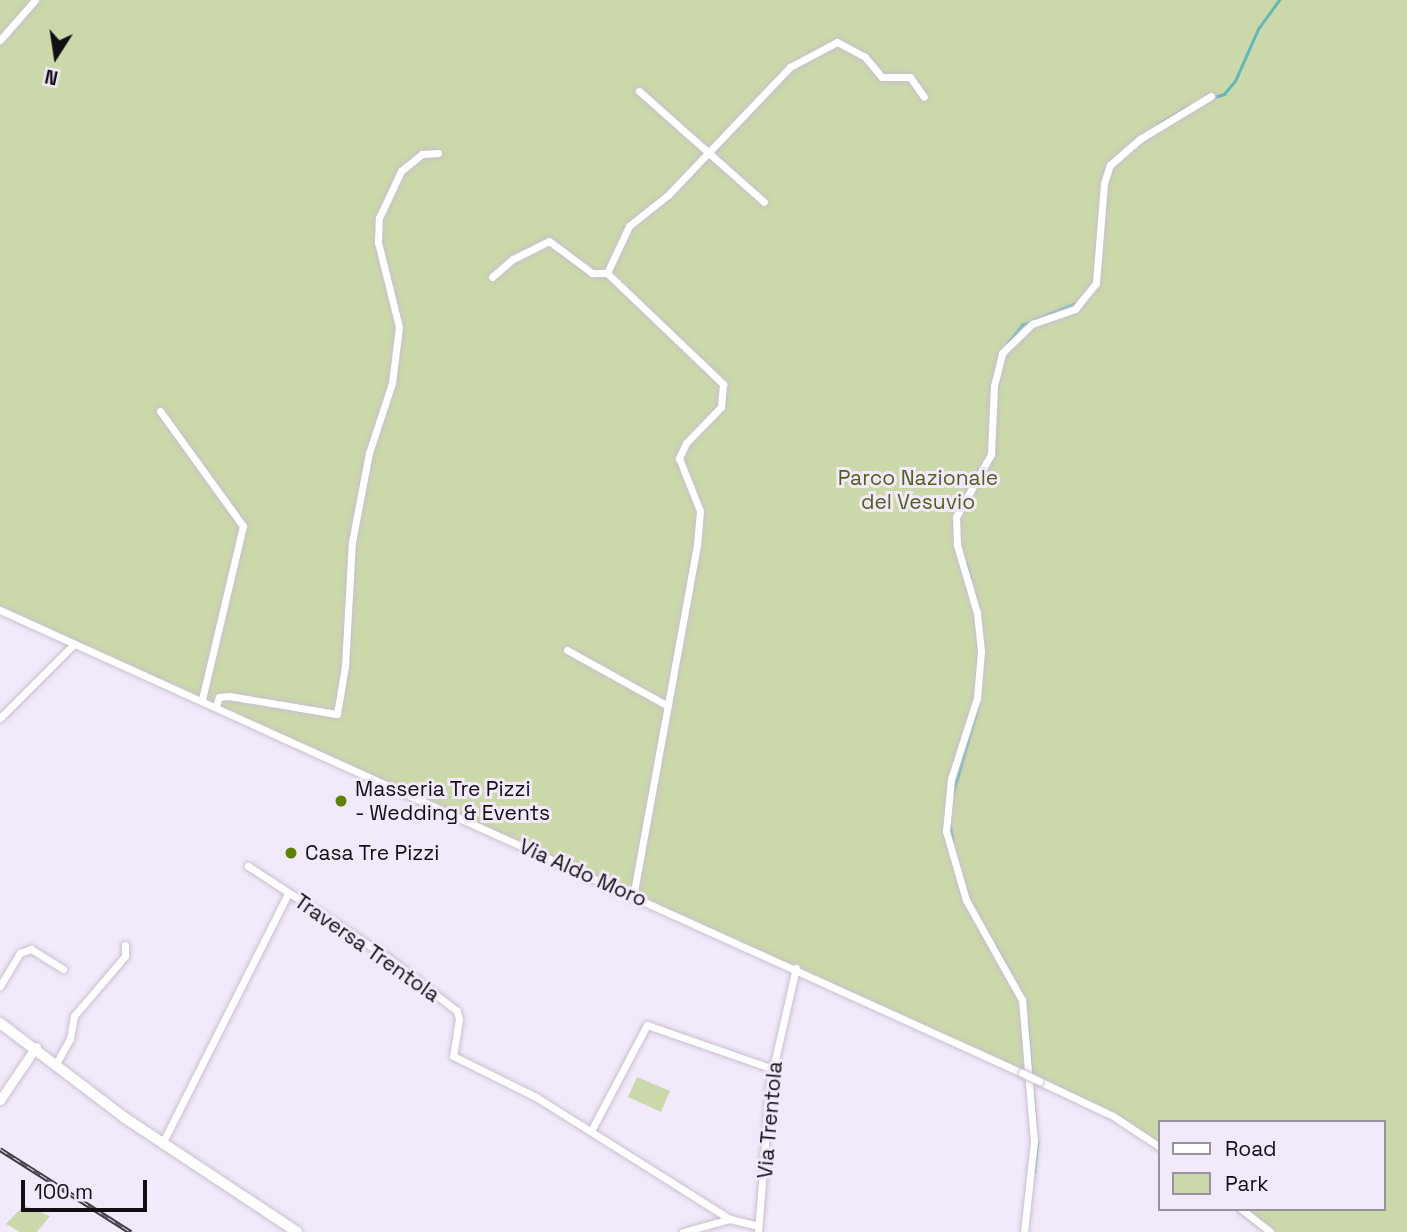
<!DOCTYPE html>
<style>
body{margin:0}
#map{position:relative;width:1407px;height:1232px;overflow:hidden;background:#f2e9fa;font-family:"Space Grotesk",sans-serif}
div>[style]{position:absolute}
.green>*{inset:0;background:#cbd8a9}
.stream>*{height:2.5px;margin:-1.25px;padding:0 1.25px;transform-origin:1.25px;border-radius:1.25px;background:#64b7b7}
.roads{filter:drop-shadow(0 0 2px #c8bfd0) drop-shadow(0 0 2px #c8bfd0)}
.minor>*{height:7px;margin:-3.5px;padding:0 3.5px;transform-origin:3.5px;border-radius:3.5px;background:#fff}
.tertiary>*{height:9px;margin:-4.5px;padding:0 4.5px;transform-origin:4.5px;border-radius:4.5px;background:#fff}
.secondary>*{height:10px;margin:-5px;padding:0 5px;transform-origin:5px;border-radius:5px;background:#fff}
.rail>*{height:5px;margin-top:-2.5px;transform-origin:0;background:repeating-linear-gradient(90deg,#f2e9fa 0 8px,#413c45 0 16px);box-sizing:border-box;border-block:2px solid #413c45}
.bridges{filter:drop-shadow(0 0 2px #c8bfd0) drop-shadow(0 0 2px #c8bfd0)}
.minor-bridge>*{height:7px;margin:-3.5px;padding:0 3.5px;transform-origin:3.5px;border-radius:3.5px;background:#fff}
.dots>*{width:19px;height:19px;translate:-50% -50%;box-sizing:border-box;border:4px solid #f2e9fa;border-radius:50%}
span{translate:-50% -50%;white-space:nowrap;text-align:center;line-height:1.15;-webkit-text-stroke:6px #f2e9fa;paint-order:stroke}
.park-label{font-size:21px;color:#515f1f}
.poi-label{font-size:21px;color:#110e14}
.left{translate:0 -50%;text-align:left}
.street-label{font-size:21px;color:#110e14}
.legend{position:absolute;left:1158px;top:1120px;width:228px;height:91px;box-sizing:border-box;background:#f2e9fa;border:2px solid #98919e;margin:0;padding:9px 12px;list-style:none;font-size:21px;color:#110e14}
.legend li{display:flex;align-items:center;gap:14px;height:35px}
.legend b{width:35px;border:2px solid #98919e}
.north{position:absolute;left:21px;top:21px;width:70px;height:70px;-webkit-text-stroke:5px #f2e9fa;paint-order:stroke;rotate:192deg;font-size:19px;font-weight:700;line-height:28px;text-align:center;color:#110e14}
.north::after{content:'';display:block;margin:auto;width:24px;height:32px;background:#110e14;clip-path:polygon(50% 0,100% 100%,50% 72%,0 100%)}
.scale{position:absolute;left:21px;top:1180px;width:126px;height:32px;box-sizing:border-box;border:4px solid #110e14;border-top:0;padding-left:9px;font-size:21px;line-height:24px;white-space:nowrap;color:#110e14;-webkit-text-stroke:5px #f2e9fa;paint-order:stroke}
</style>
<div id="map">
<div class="green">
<div style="clip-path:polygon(0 0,1407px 0,1407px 1232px,1263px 1232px,1233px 1209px,1384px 1209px,1384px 1122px,1160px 1122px,1160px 1152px,1139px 1135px,1066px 1096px,0 613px)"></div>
<div style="clip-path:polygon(637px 1077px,670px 1091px,661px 1112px,628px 1097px)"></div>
<div style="clip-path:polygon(24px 1205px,50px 1216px,37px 1232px,20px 1232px,6px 1224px)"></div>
</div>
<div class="stream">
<div style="left:1211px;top:98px;width:14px;rotate:-17deg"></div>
<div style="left:1224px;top:94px;width:17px;rotate:-50deg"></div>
<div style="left:1235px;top:81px;width:57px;rotate:-66.1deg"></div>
<div style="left:1258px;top:29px;width:36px;rotate:-54deg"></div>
<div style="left:1158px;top:124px;width:36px;rotate:-30deg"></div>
<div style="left:1006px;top:345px;width:26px;rotate:-51deg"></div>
<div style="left:1022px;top:325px;width:58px;rotate:-22.2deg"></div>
<div style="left:966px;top:563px;width:15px;rotate:74deg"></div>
<div style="left:953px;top:793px;width:91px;rotate:-74.1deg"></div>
<div style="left:950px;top:824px;width:17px;rotate:80deg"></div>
<div style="left:994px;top:943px;width:57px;rotate:61.6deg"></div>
<div style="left:1027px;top:1020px;width:108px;rotate:85.2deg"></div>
<div style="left:1034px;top:1173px;width:31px;rotate:-84deg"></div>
</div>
<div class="roads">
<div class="minor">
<div style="left:0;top:40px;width:53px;rotate:-48.8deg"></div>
<div style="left:639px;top:91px;width:167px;rotate:41.6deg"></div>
<div style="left:607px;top:273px;width:52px;rotate:-64.9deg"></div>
<div style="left:629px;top:226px;width:50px;rotate:-38.5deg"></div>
<div style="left:668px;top:195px;width:177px;rotate:-46.4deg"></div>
<div style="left:790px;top:67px;width:53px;rotate:-28deg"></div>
<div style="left:837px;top:42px;width:32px;rotate:28deg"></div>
<div style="left:865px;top:57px;width:26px;rotate:50deg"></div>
<div style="left:882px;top:77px;width:28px"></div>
<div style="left:910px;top:77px;width:24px;rotate:55deg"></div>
<div style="left:492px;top:277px;width:28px;rotate:-41deg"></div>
<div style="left:513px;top:259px;width:40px;rotate:-26.6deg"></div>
<div style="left:549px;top:241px;width:54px;rotate:36.7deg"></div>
<div style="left:592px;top:273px;width:15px"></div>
<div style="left:607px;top:273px;width:161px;rotate:43.7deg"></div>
<div style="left:723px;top:384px;width:23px;rotate:95deg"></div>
<div style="left:721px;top:407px;width:50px;rotate:134.2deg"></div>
<div style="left:686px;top:443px;width:17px;rotate:115deg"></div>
<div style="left:679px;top:458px;width:57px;rotate:68.4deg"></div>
<div style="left:700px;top:511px;width:34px;rotate:95deg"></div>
<div style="left:697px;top:545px;width:357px;rotate:100.3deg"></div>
<div style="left:160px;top:411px;width:142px;rotate:54.2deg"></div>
<div style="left:243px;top:526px;width:178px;rotate:103.3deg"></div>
<div style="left:0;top:610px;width:1122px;rotate:24.37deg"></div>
<div style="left:567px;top:650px;width:115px;rotate:29deg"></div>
<div style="left:216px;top:706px;width:9px;rotate:-72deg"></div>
<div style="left:219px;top:697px;width:10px;rotate:-6deg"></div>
<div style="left:229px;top:696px;width:109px;rotate:9.5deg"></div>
<div style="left:337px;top:714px;width:49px;rotate:-80.5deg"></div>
<div style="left:345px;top:666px;width:124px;rotate:-86.8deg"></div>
<div style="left:352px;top:542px;width:91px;rotate:-79.2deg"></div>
<div style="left:369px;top:453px;width:74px;rotate:-71.8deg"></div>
<div style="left:392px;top:383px;width:56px;rotate:-82.9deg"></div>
<div style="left:399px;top:327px;width:88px;rotate:-103.9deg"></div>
<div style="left:378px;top:242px;width:24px;rotate:-88deg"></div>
<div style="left:379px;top:218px;width:52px;rotate:-64.9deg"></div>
<div style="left:401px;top:171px;width:27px;rotate:-39deg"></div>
<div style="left:422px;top:154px;width:16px;rotate:-4deg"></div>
<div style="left:0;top:718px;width:105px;rotate:-45deg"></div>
<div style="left:248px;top:866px;width:166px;rotate:33.2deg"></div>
<div style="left:387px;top:957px;width:88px;rotate:37.6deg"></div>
<div style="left:457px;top:1011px;width:8px;rotate:76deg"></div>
<div style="left:459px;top:1019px;width:37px;rotate:99deg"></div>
<div style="left:453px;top:1056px;width:93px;rotate:26.3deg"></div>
<div style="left:536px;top:1097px;width:229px;rotate:32.2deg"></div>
<div style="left:730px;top:1219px;width:29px;rotate:14deg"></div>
<div style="left:0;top:986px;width:39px;rotate:-59deg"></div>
<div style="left:20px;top:953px;width:12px;rotate:-20deg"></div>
<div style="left:31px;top:949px;width:38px;rotate:32deg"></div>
<div style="left:57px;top:1062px;width:26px;rotate:-61deg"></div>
<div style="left:70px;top:1039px;width:23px;rotate:-80deg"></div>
<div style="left:74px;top:1016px;width:79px;rotate:-49.6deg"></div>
<div style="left:125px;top:956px;width:11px;rotate:-90deg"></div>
<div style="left:1039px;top:1081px;width:82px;rotate:25.3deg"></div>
<div style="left:1113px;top:1116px;width:56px;rotate:33.4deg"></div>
<div style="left:591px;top:1131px;width:120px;rotate:-62.2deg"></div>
<div style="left:647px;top:1025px;width:133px;rotate:19.2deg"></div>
<div style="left:162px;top:1144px;width:281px;rotate:-63.3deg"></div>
<div style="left:1241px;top:1209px;width:37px;rotate:38deg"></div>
<div style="left:683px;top:1232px;width:49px;rotate:-15.5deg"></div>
<div style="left:758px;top:1232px;width:150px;rotate:-85.4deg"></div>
<div style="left:770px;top:1082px;width:117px;rotate:-77.2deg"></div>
<div style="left:1024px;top:1232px;width:91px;rotate:-83.7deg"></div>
<div style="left:1034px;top:1142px;width:143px;rotate:-94.8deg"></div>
<div style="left:1022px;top:1000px;width:115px;rotate:-119.2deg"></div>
<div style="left:966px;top:900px;width:72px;rotate:-106.2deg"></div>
<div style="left:946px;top:831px;width:52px;rotate:-84.5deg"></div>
<div style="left:951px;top:779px;width:85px;rotate:-72.2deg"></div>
<div style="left:977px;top:698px;width:47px;rotate:-85.1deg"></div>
<div style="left:981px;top:651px;width:38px;rotate:-96deg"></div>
<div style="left:977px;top:613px;width:71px;rotate:-106.4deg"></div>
<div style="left:957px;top:545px;width:28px;rotate:-92deg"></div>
<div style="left:956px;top:517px;width:72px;rotate:-60.9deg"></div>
<div style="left:991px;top:454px;width:68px;rotate:-87.5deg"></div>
<div style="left:994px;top:386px;width:34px;rotate:-76deg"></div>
<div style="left:1002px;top:353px;width:42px;rotate:-44deg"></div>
<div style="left:1032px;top:324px;width:46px;rotate:-19.2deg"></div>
<div style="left:1075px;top:309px;width:33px;rotate:-51deg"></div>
<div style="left:1096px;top:283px;width:100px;rotate:-85.4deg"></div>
<div style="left:1104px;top:183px;width:19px;rotate:-72deg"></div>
<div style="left:1110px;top:165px;width:40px;rotate:-41deg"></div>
<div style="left:1140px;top:139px;width:83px;rotate:-31.2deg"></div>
</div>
<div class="tertiary">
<div style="left:0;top:1100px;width:64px;rotate:-55.8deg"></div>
</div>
<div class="secondary">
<div style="left:0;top:1023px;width:157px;rotate:37.2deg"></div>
<div style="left:125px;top:1118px;width:206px;rotate:33.5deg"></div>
</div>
</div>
<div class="rail">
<div style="left:0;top:1149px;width:155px;rotate:32.4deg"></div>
</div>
<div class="bridges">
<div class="minor-bridge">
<div style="left:1022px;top:1073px;width:19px;rotate:25deg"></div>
</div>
</div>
<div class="dots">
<div style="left:341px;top:801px;background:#5d8201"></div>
<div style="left:291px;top:853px;background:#5d8201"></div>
</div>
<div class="park-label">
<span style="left:918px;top:490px">Parco Nazionale<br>del Vesuvio</span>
</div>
<div class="poi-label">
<span class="left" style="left:355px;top:801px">Masseria Tre Pizzi<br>- Wedding &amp; Events</span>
<span class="left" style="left:305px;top:853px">Casa Tre Pizzi</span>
</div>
<div class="street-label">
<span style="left:583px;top:873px;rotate:24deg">Via Aldo Moro</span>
<span style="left:367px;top:948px;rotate:35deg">Traversa Trentola</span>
<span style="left:770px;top:1120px;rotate:-85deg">Via Trentola</span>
</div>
<ul class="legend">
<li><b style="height:9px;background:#fff"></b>Road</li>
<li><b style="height:19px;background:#cbd8a9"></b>Park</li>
</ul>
<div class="north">N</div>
<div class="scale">100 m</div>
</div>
